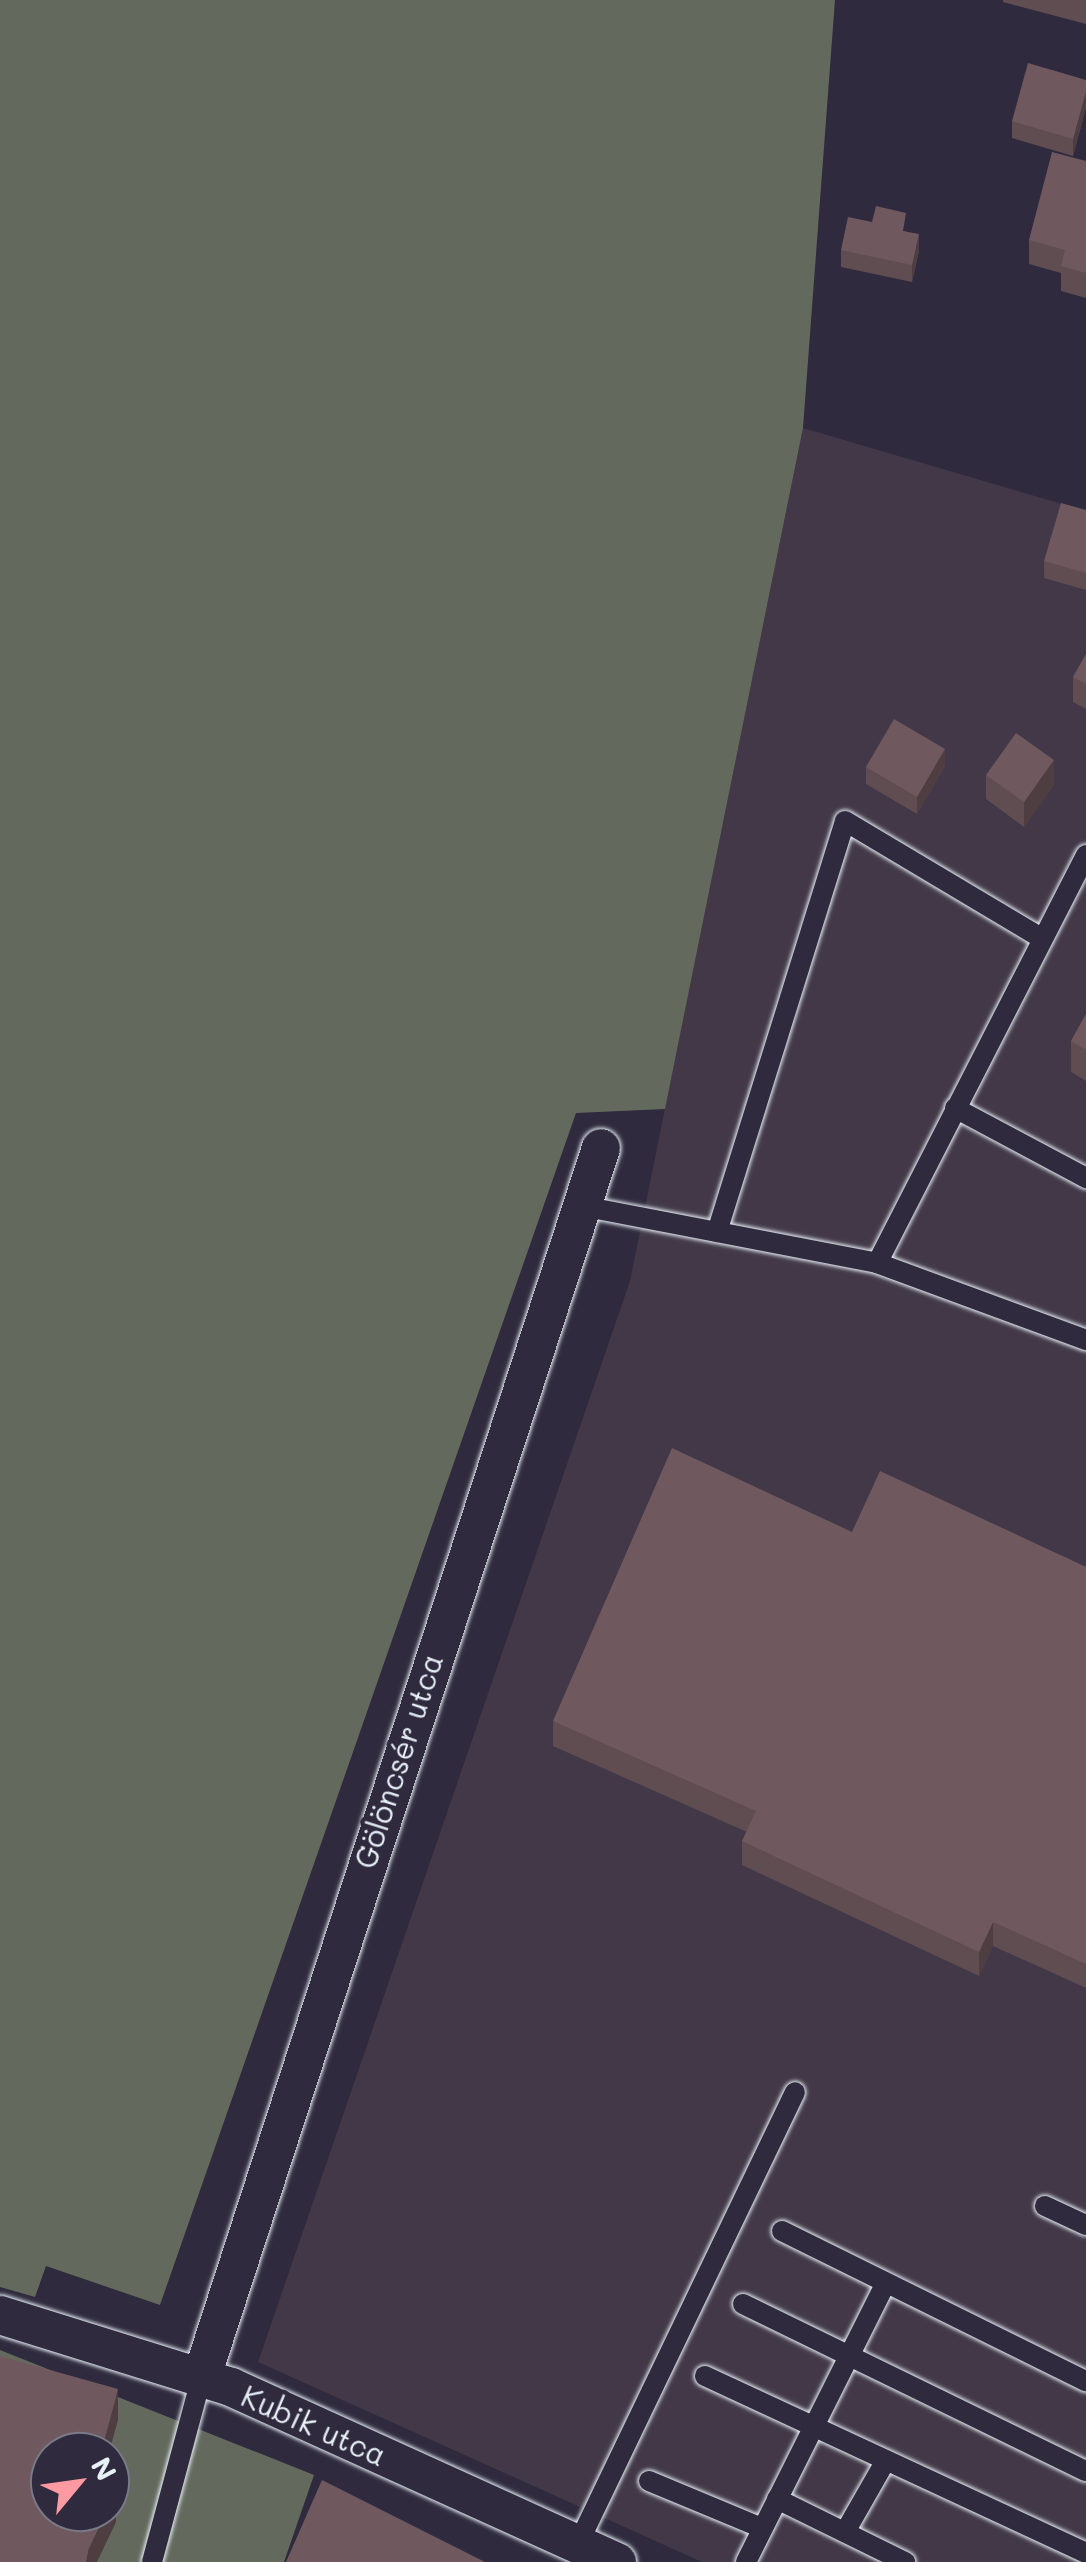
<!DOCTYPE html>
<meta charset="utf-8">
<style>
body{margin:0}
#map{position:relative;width:1086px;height:2562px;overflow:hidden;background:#2f2a3d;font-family:Mali,sans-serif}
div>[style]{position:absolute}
.built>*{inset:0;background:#423847}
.green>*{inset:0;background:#63695c}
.roads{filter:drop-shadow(0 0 2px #e8f1f8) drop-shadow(0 0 2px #e8f1f8)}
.service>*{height:20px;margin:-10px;padding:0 10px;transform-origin:10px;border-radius:10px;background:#2f2a3d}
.minor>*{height:38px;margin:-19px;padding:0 19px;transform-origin:19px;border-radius:19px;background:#2f2a3d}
.wall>*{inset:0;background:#5f4d52}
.shaded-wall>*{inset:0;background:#4e3e42}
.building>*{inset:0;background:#6f595f}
span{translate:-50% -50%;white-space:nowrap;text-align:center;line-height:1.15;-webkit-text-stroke:9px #2f2a3d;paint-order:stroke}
.street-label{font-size:30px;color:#e8f1f8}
.north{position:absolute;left:30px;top:2432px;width:100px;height:100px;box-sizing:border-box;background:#2f2a3d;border:2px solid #797a88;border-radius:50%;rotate:61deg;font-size:28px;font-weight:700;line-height:40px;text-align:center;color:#e8f1f8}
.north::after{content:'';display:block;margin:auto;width:35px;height:45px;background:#ff9aa2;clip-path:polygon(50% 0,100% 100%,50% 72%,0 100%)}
</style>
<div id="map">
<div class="built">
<div style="clip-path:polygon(803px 428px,1086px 511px,1086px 2562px,702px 2562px,258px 2362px,630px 1281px)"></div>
</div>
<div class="green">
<div style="clip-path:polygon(0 0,835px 0,803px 428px,665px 1109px,576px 1113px,160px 2305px,46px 2266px,35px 2297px,0 2287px)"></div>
<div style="clip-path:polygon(evenodd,0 2350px,314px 2475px,284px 2562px,0 2562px,0 2350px,50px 2452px,110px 2452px,110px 2512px,50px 2512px,50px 2452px)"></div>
</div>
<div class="roads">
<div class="service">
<div style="left:1086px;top:855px;width:458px;rotate:117.1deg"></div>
<div style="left:877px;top:1263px;width:223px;rotate:20.2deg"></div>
<div style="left:955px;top:1108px;width:149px;rotate:28.1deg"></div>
<div style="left:582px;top:1206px;width:300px;rotate:10.9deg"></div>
<div style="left:717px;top:1232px;width:430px;rotate:-72.7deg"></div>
<div style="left:845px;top:821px;width:228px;rotate:30.8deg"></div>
<div style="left:1045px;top:2206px;width:45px;rotate:24.9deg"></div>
<div style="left:782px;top:2231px;width:339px;rotate:26.3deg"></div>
<div style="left:743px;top:2304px;width:381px;rotate:26deg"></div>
<div style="left:705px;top:2376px;width:420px;rotate:24.9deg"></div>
<div style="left:649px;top:2481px;width:122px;rotate:22.6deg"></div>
<div style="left:777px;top:2499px;width:143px;rotate:26.2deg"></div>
<div style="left:845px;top:2532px;width:81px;rotate:-60.3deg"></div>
<div style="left:578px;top:2544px;width:501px;rotate:-64.35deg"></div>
<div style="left:152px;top:2562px;width:193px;rotate:-75deg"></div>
<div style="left:746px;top:2562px;width:309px;rotate:-63.4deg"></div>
</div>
<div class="minor">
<div style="left:0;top:2315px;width:242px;rotate:17.3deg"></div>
<div style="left:231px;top:2387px;width:424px;rotate:24.4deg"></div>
<div style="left:202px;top:2376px;width:1291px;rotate:-72deg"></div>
</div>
</div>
<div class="wall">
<div style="clip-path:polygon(1003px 0,1086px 0,1086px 24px,1003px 2px)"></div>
<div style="clip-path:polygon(1086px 80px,1086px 108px,1073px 156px,1012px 138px,1012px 121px)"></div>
<div style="clip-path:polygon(1086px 161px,1086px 298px,1061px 291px,1061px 273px,1029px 264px,1029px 240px)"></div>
<div style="clip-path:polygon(906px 231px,919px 251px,912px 282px,841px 267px,841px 250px)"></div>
<div style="clip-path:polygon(1086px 510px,1086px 590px,1044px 578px,1044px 561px)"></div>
<div style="clip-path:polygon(1086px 654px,1086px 709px,1073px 702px,1073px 677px)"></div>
<div style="clip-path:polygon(945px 766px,917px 814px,866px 784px,866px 767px)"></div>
<div style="clip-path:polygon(986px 775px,1054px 785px,1024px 827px,986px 799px)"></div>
<div style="clip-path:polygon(1086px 1014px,1086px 1081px,1071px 1072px,1071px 1041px)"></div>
<div style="clip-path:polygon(852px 1532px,1086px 1567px,1086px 1988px,993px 1946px,979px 1976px,742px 1865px,742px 1841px,747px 1832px,553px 1746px,553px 1721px)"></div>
</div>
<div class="shaded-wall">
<div style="clip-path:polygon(1086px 91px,1086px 108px,1073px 156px,1073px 139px)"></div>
<div style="clip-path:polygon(919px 234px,919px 251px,912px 282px,912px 265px)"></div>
<div style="clip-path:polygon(945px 749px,945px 766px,917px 814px,917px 797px)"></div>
<div style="clip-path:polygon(1054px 760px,1054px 785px,1024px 827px,1024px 802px)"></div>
<div style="clip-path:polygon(993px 1922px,993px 1946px,979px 1976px,979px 1952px)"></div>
<div style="clip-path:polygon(118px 2389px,118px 2420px,109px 2452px,101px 2452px)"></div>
<div style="clip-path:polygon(116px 2491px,116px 2522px,97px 2562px,86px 2562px,88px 2550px,106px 2512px,110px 2512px,110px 2504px)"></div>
</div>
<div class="building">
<div style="clip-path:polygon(1028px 63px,1086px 80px,1086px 91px,1073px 139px,1012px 121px)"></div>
<div style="clip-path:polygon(1052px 152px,1086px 161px,1086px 273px,1061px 266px,1065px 250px,1029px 240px)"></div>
<div style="clip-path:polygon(876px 206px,906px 213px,903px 231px,919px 234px,912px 265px,841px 250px,848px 217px,872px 222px)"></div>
<div style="clip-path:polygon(1061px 503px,1086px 510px,1086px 573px,1044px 561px)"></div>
<div style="clip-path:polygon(1086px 654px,1086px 684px,1073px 677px)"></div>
<div style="clip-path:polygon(894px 719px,945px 749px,917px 797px,866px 767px)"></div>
<div style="clip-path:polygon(1016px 733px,1054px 760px,1024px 802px,986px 775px)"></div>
<div style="clip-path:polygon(1086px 1014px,1086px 1050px,1071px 1041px)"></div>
<div style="clip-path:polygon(672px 1448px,852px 1532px,880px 1471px,1086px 1567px,1086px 1964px,993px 1922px,979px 1952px,742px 1841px,756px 1811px,553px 1721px)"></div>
<div style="clip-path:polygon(0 2356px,118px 2389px,101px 2452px,50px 2452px,50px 2512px,106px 2512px,88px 2550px,86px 2562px,0 2562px)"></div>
<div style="clip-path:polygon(322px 2480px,485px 2562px,286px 2562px)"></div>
<div style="clip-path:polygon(110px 2487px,116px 2491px,110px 2504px)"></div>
</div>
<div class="street-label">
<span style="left:398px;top:1761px;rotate:-72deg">Gölöncsér utca</span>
<span style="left:314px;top:2425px;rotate:24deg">Kubik utca</span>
</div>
<div class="north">N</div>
</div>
